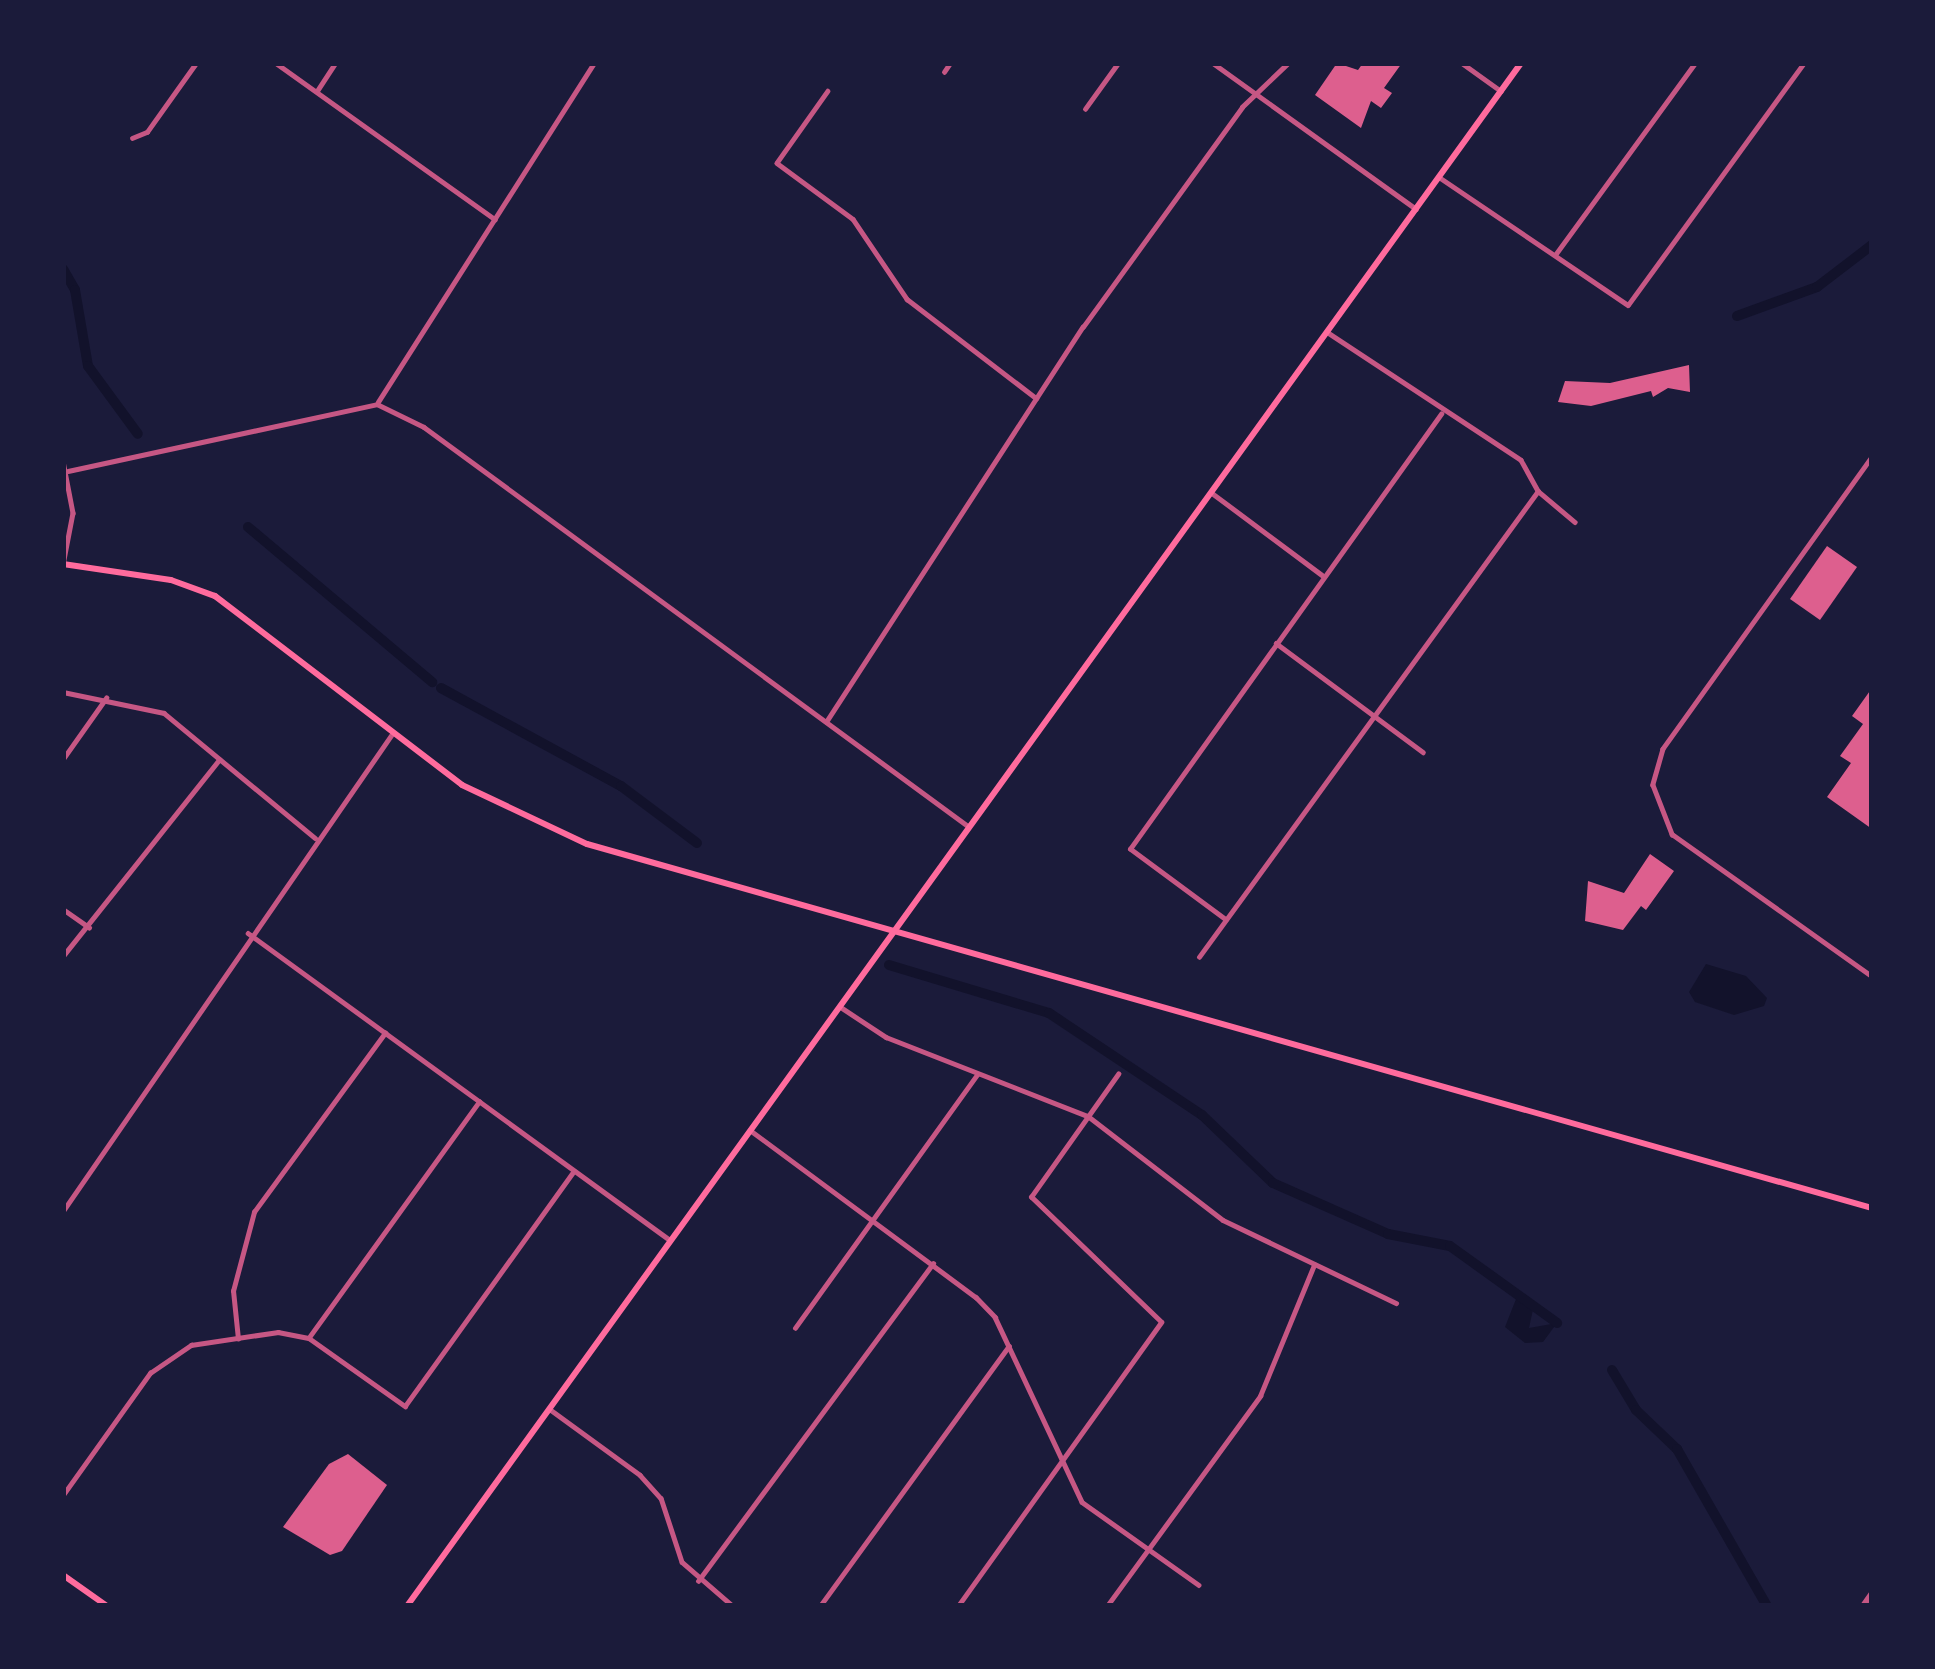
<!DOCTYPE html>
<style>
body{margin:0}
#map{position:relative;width:1935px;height:1669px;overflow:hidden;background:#1b1b3a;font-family:Lora,serif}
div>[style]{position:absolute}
.water>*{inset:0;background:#12122b}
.canal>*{height:10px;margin:-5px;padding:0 5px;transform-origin:5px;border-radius:5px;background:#12122b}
.building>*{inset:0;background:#dd5f8e}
.minor>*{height:4.5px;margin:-2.25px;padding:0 2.25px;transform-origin:2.25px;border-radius:2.25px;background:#c65784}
.tertiary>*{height:6px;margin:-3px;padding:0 3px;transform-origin:3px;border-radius:3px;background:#c65784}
.secondary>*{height:6px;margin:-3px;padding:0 3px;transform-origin:3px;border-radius:3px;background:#ff6b9d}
span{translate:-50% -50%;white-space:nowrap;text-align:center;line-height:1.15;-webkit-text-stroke:12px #1b1b3a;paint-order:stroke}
.frame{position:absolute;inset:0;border:66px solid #1b1b3a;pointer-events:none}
</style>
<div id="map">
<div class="water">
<div style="clip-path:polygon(1706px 964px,1746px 976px,1767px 998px,1764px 1006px,1734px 1015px,1695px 1002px,1689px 992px)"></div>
<div style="clip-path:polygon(1518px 1294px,1534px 1305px,1529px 1328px,1557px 1323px,1543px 1342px,1525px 1343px,1505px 1327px)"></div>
</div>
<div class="canal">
<div style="left:63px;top:269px;width:24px;rotate:60deg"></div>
<div style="left:75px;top:290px;width:77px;rotate:80.3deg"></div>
<div style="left:88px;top:366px;width:84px;rotate:53.7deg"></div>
<div style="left:1737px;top:316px;width:85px;rotate:-19.9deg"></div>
<div style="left:1817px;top:287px;width:69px;rotate:-37.4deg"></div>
<div style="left:248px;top:527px;width:241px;rotate:40.1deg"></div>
<div style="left:441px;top:688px;width:205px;rotate:28.6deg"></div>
<div style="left:621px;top:786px;width:95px;rotate:36.9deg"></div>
<div style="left:889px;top:965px;width:167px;rotate:16.7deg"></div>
<div style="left:1049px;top:1013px;width:184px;rotate:33.7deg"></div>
<div style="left:1202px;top:1115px;width:98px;rotate:43.8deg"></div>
<div style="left:1273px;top:1183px;width:126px;rotate:23.9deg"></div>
<div style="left:1388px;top:1234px;width:63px;rotate:11deg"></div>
<div style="left:1450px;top:1246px;width:132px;rotate:35.7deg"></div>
<div style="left:1612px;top:1370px;width:47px;rotate:59deg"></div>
<div style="left:1636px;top:1410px;width:57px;rotate:43.6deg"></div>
<div style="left:1677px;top:1449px;width:181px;rotate:60.2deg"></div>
</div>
<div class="building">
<div style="clip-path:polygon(1337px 63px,1358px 70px,1363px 63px,1402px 63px,1384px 88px,1392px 93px,1381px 108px,1371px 101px,1361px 128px,1315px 95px)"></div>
<div style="clip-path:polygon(1689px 365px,1690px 392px,1668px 388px,1653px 397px,1651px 391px,1591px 406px,1558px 402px,1565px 381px,1610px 383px)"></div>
<div style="clip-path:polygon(1827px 546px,1857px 567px,1820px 620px,1790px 599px)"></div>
<div style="clip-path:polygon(1872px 688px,1872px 829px,1827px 797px,1851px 763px,1840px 756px,1863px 724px,1852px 716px)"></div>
<div style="clip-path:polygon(1650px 854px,1674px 871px,1646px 910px,1641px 906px,1623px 930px,1585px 921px,1588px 881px,1624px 893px)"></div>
<div style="clip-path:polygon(348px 1454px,387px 1485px,342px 1551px,330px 1555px,283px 1527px,329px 1464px)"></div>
</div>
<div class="minor">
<div style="left:276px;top:63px;width:269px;rotate:35.5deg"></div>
<div style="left:1213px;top:63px;width:250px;rotate:35.7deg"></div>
<div style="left:1462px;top:63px;width:48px;rotate:35.7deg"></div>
<div style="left:944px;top:72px;width:11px;rotate:-56deg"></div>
<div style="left:317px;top:91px;width:33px;rotate:-57deg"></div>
<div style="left:828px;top:91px;width:88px;rotate:125.3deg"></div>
<div style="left:777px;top:163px;width:94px;rotate:36.4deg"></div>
<div style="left:853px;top:219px;width:97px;rotate:56deg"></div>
<div style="left:907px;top:299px;width:163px;rotate:37.5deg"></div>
<div style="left:1085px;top:109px;width:57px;rotate:-54.3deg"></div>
<div style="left:132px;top:138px;width:16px;rotate:-22deg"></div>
<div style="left:147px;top:132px;width:85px;rotate:-54.6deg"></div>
<div style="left:1439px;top:177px;width:228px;rotate:34.1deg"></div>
<div style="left:1628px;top:305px;width:299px;rotate:-54deg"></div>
<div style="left:1555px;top:255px;width:238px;rotate:-53.9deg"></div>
<div style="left:1327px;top:332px;width:232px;rotate:33.4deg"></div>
<div style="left:1521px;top:460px;width:35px;rotate:61deg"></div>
<div style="left:1538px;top:491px;width:48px;rotate:40deg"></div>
<div style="left:378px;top:402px;width:402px;rotate:-57.5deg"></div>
<div style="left:1872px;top:457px;width:359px;rotate:125.6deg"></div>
<div style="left:1663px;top:749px;width:37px;rotate:106deg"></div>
<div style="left:1653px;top:785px;width:53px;rotate:68.8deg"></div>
<div style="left:1672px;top:834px;width:245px;rotate:35.4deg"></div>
<div style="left:63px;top:461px;width:53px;rotate:79.1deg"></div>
<div style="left:73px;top:513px;width:53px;rotate:100.9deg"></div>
<div style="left:68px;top:471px;width:316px;rotate:-12.2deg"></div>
<div style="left:377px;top:404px;width:52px;rotate:26.1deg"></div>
<div style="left:424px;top:427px;width:675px;rotate:36.26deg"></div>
<div style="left:1212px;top:493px;width:137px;rotate:36.7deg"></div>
<div style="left:1276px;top:643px;width:183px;rotate:36.6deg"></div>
<div style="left:63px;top:692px;width:103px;rotate:11.7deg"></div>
<div style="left:164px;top:713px;width:196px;rotate:39.6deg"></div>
<div style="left:826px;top:722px;width:471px;rotate:-57deg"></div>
<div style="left:1083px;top:327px;width:271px;rotate:-54.1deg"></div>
<div style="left:1242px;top:107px;width:64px;rotate:-43.7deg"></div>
<div style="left:63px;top:759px;width:75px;rotate:-54.8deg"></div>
<div style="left:63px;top:909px;width:32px;rotate:35deg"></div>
<div style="left:1226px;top:920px;width:119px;rotate:-143.5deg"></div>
<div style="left:1130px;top:849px;width:535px;rotate:-54.44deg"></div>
<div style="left:248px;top:933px;width:522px;rotate:36.04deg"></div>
<div style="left:63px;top:956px;width:251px;rotate:-51.5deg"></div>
<div style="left:1199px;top:957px;width:576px;rotate:-53.97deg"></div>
<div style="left:842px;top:1008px;width:53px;rotate:33.4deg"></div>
<div style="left:886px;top:1037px;width:217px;rotate:21.4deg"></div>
<div style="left:1088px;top:1116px;width:170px;rotate:37.6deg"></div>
<div style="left:1223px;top:1220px;width:192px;rotate:25.6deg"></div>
<div style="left:750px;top:1130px;width:281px;rotate:36.5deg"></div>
<div style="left:976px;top:1297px;width:28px;rotate:46deg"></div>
<div style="left:995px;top:1317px;width:204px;rotate:64.8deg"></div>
<div style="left:1082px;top:1502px;width:143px;rotate:35.4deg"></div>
<div style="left:63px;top:1211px;width:579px;rotate:-55.4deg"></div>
<div style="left:795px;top:1328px;width:312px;rotate:-54.3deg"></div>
<div style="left:310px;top:1336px;width:289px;rotate:-54.2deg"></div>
<div style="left:238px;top:1339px;width:48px;rotate:-95.9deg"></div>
<div style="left:233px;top:1291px;width:82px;rotate:-75.1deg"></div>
<div style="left:254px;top:1212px;width:222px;rotate:-53.8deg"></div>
<div style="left:551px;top:1410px;width:110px;rotate:36.1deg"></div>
<div style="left:640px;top:1475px;width:31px;rotate:48deg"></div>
<div style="left:661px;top:1498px;width:67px;rotate:71.8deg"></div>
<div style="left:682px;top:1562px;width:67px;rotate:40.8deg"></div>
<div style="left:63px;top:1495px;width:150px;rotate:-54.5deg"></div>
<div style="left:150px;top:1373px;width:50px;rotate:-34.3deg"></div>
<div style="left:191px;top:1345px;width:88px;rotate:-8.5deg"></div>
<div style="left:278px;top:1332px;width:32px;rotate:11deg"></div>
<div style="left:309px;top:1338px;width:118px;rotate:35.3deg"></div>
<div style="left:405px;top:1406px;width:289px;rotate:-54.3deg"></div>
<div style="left:698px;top:1581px;width:395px;rotate:-53.5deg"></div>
<div style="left:820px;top:1606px;width:321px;rotate:-54deg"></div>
<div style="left:958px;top:1606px;width:349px;rotate:-54.4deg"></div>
<div style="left:1161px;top:1322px;width:180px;rotate:-136.1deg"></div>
<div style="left:1031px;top:1197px;width:151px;rotate:-54.7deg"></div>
<div style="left:1107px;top:1606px;width:260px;rotate:-53.9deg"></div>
<div style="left:1260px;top:1396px;width:142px;rotate:-67.6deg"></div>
</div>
<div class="tertiary">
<div style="left:1863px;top:1606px;width:16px;rotate:-55deg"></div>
</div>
<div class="secondary">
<div style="left:63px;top:564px;width:109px;rotate:8.4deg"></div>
<div style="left:171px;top:580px;width:47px;rotate:20deg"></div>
<div style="left:215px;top:596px;width:311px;rotate:37.4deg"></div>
<div style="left:462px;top:785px;width:138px;rotate:25.3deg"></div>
<div style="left:587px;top:844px;width:1336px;rotate:15.82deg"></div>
<div style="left:63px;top:1575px;width:54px;rotate:35.2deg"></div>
<div style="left:407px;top:1606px;width:1903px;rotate:-54.17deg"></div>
</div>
<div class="frame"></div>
</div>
